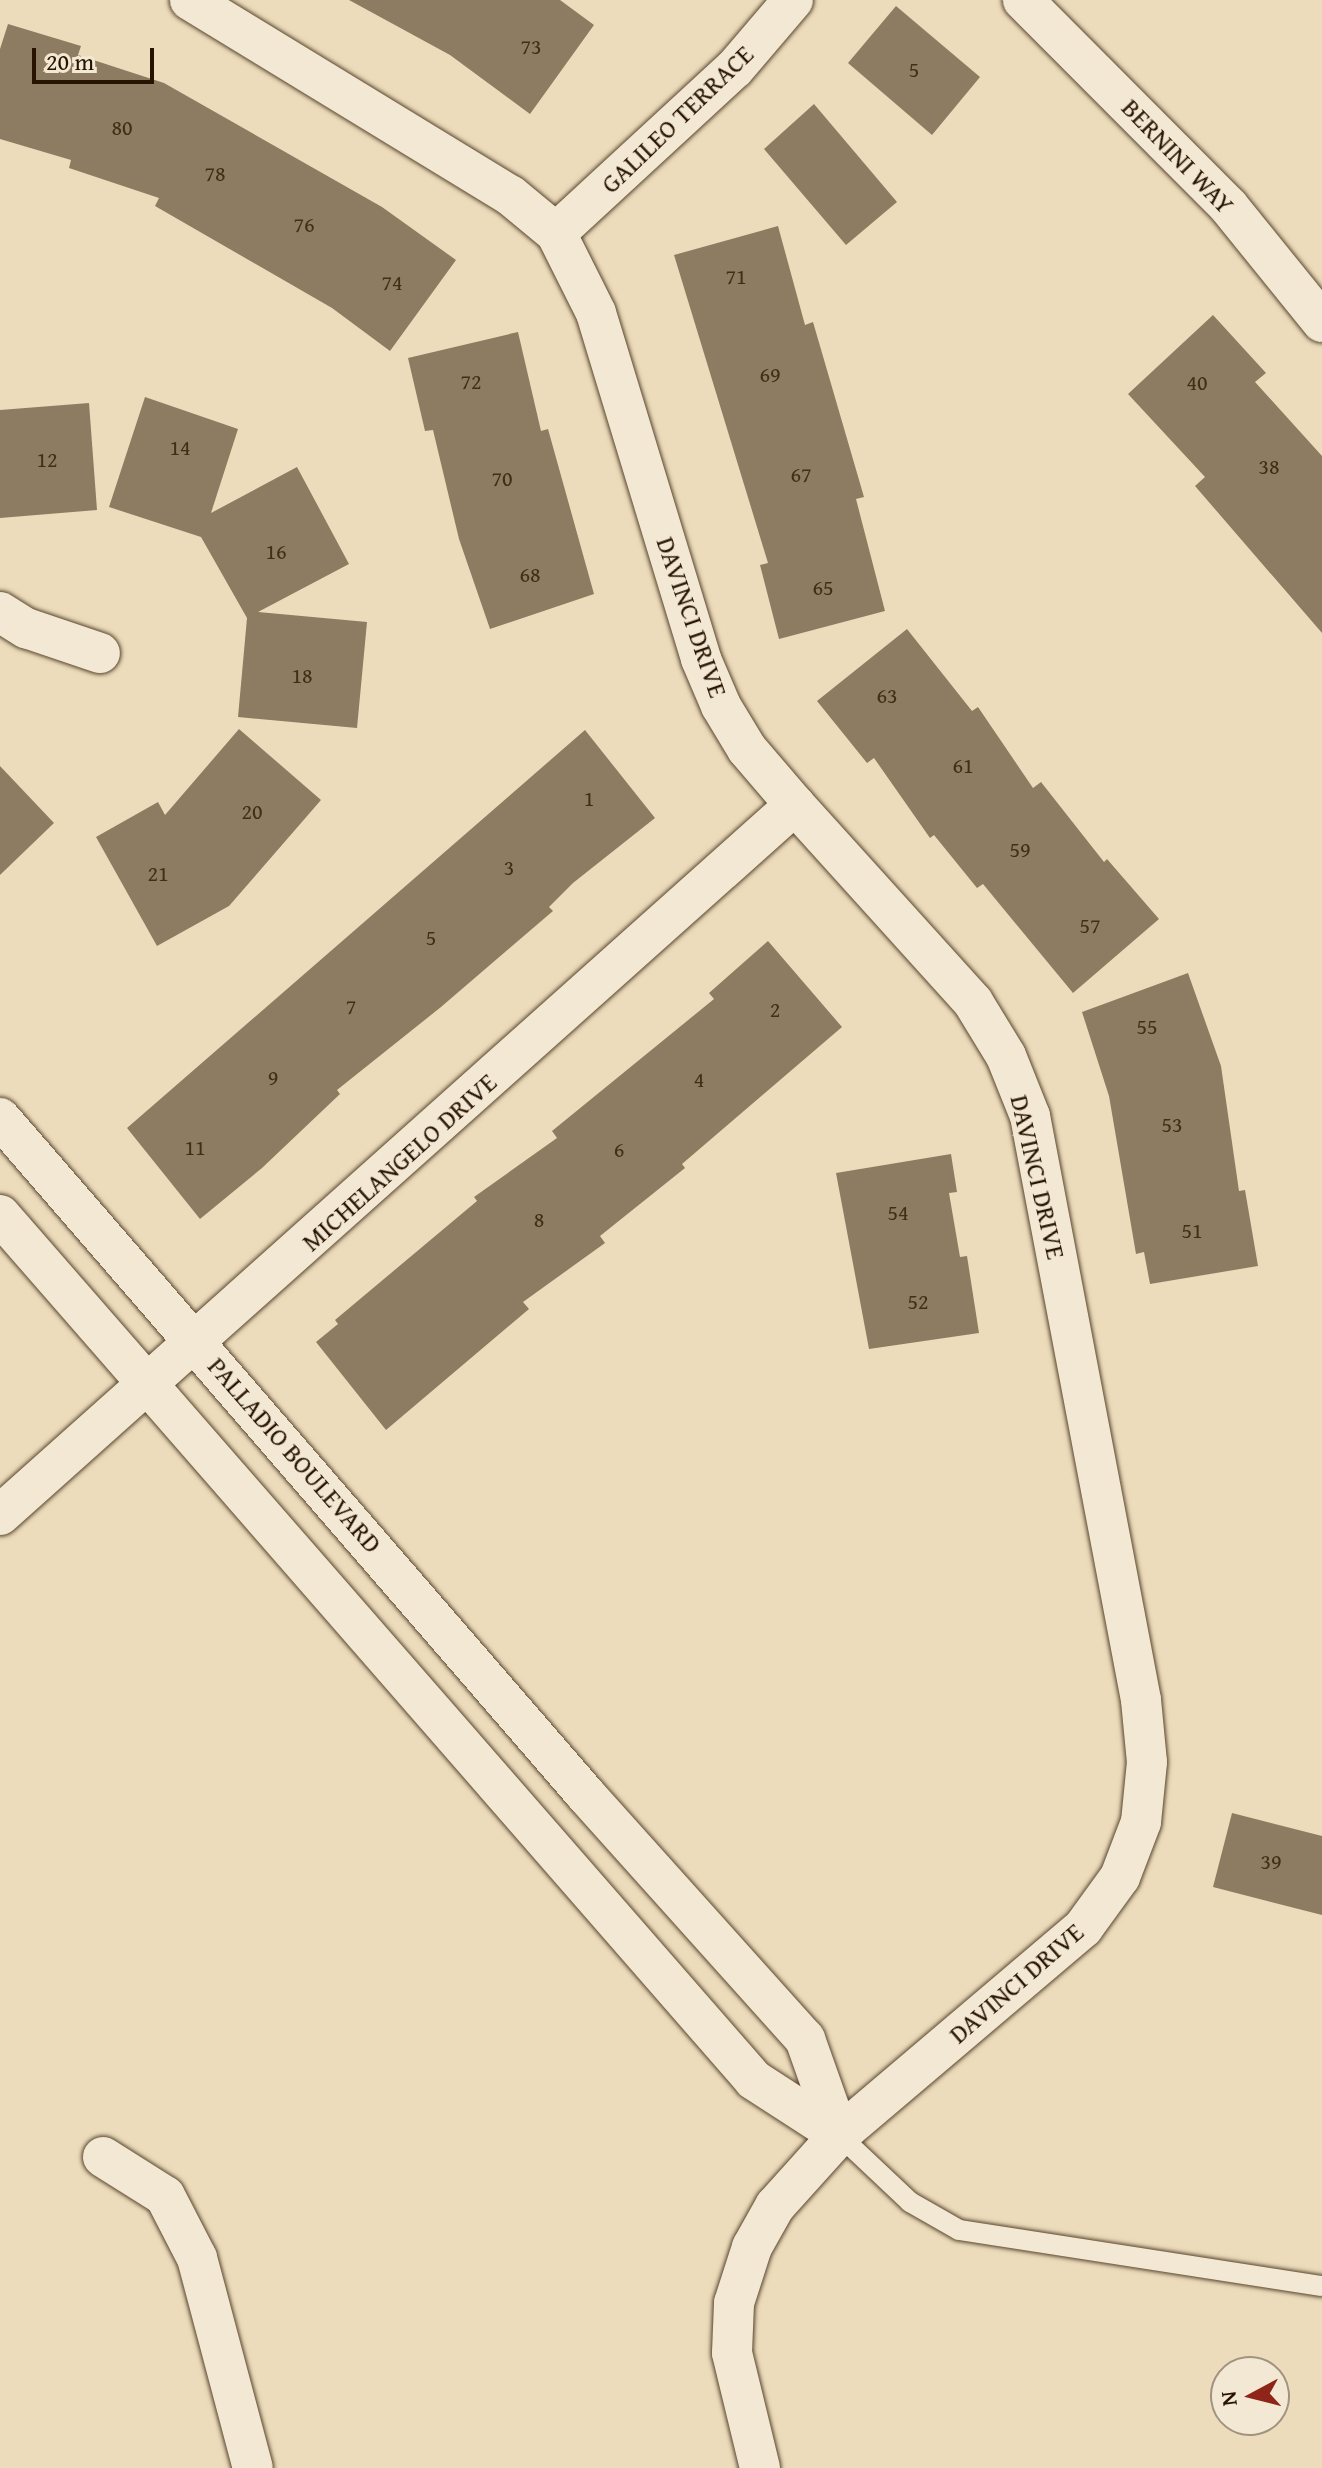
<!DOCTYPE html>
<style>
body{margin:0}
#map{position:relative;width:1322px;height:2468px;overflow:hidden;background:#eddcbb;font-family:"Gentium Book Plus",serif}
div>[style]{position:absolute}
.building>*{inset:0;background:#8d7c61}
.roads{filter:drop-shadow(0 0 2px #58462f) drop-shadow(0 0 2px #58462f)}
.lane>*{height:20px;margin:-10px;padding:0 10px;transform-origin:10px;border-radius:10px;background:#f3e8d3}
.street>*{height:40px;margin:-20px;padding:0 20px;transform-origin:20px;border-radius:20px;background:#f3e8d3}
span{translate:-50% -50%;white-space:nowrap;text-align:center;line-height:1.15;-webkit-text-stroke:7px #f3e8d3;paint-order:stroke}
.number-label{font-size:22px;color:#402e18}
.number-label span{-webkit-text-stroke-width:0}
.street-label{font-size:26px;color:#261400}
.north{position:absolute;left:1210px;top:2356px;width:80px;height:80px;box-sizing:border-box;background:#f3e8d3;border:2px solid #a1937f;border-radius:50%;rotate:263deg;font-size:22px;font-weight:700;line-height:32px;text-align:center;color:#261400}
.north::after{content:'';display:block;margin:auto;width:28px;height:36px;background:#8f2418;clip-path:polygon(50% 0,100% 100%,50% 72%,0 100%)}
.scale{position:absolute;left:32px;top:48px;width:122px;height:36px;box-sizing:border-box;border:4px solid #261400;border-top:0;padding-left:10px;font-size:24px;line-height:28px;white-space:nowrap;color:#261400;-webkit-text-stroke:6px #f3e8d3;paint-order:stroke}
</style>
<div id="map">
<div class="building">
<div style="clip-path:polygon(349px 0,560px 0,594px 25px,530px 114px,450px 55px)"></div>
<div style="clip-path:polygon(896px 6px,980px 77px,932px 135px,848px 63px)"></div>
<div style="clip-path:polygon(8px 24px,81px 46px,78px 55px,164px 83px,382px 207px,456px 260px,390px 351px,332px 308px,155px 206px,159px 198px,69px 168px,71px 160px,0 139px,0 49px)"></div>
<div style="clip-path:polygon(814px 104px,897px 202px,846px 245px,764px 149px)"></div>
<div style="clip-path:polygon(778px 226px,805px 325px,813px 322px,864px 497px,856px 499px,885px 611px,779px 639px,760px 565px,768px 563px,674px 255px)"></div>
<div style="clip-path:polygon(1213px 315px,1266px 373px,1255px 382px,1322px 456px,1322px 633px,1195px 486px,1205px 477px,1128px 394px)"></div>
<div style="clip-path:polygon(518px 332px,541px 431px,548px 429px,594px 594px,490px 629px,459px 539px,433px 430px,425px 431px,408px 358px)"></div>
<div style="clip-path:polygon(145px 397px,238px 429px,211px 513px,297px 467px,349px 564px,258px 612px,367px 622px,357px 728px,238px 717px,247px 618px,201px 537px,109px 507px)"></div>
<div style="clip-path:polygon(89px 403px,97px 510px,0 518px,0 410px)"></div>
<div style="clip-path:polygon(907px 629px,972px 711px,978px 707px,1033px 788px,1041px 782px,1104px 862px,1107px 859px,1159px 919px,1073px 993px,983px 884px,977px 888px,934px 835px,930px 838px,874px 758px,867px 763px,817px 701px)"></div>
<div style="clip-path:polygon(239px 729px,321px 800px,229px 906px,157px 946px,96px 837px,158px 802px,165px 815px)"></div>
<div style="clip-path:polygon(585px 730px,655px 818px,573px 883px,549px 907px,553px 911px,441px 1007px,337px 1090px,340px 1094px,262px 1168px,200px 1219px,127px 1128px)"></div>
<div style="clip-path:polygon(0 766px,54px 823px,0 875px)"></div>
<div style="clip-path:polygon(768px 941px,842px 1027px,682px 1164px,685px 1168px,600px 1236px,605px 1243px,523px 1302px,529px 1309px,386px 1430px,316px 1342px,338px 1324px,335px 1320px,477px 1201px,474px 1197px,557px 1138px,552px 1131px,714px 999px,709px 993px)"></div>
<div style="clip-path:polygon(1188px 973px,1221px 1066px,1239px 1191px,1245px 1190px,1258px 1266px,1150px 1284px,1144px 1252px,1136px 1254px,1109px 1096px,1082px 1012px)"></div>
<div style="clip-path:polygon(951px 1154px,957px 1192px,949px 1193px,960px 1257px,967px 1256px,979px 1333px,869px 1349px,836px 1173px)"></div>
<div style="clip-path:polygon(1232px 1813px,1322px 1836px,1322px 1915px,1213px 1887px)"></div>
</div>
<div class="roads">
<div class="lane">
<div style="left:839px;top:2135px;width:98px;rotate:43.3deg"></div>
<div style="left:910px;top:2202px;width:56px;rotate:29.7deg"></div>
<div style="left:959px;top:2230px;width:367px;rotate:8.8deg"></div>
</div>
<div class="street">
<div style="left:190px;top:0;width:375px;rotate:31.4deg"></div>
<div style="left:510px;top:195px;width:60px;rotate:39.6deg"></div>
<div style="left:556px;top:233px;width:89px;rotate:63.4deg"></div>
<div style="left:596px;top:313px;width:362px;rotate:73.1deg"></div>
<div style="left:701px;top:659px;width:51px;rotate:66.9deg"></div>
<div style="left:721px;top:706px;width:50px;rotate:58.8deg"></div>
<div style="left:747px;top:749px;width:74px;rotate:49.4deg"></div>
<div style="left:795px;top:805px;width:266px;rotate:47.9deg"></div>
<div style="left:973px;top:1002px;width:63px;rotate:58.6deg"></div>
<div style="left:1006px;top:1056px;width:65px;rotate:68.2deg"></div>
<div style="left:1030px;top:1116px;width:594px;rotate:79.24deg"></div>
<div style="left:1141px;top:1700px;width:62px;rotate:84.5deg"></div>
<div style="left:1147px;top:1762px;width:60px;rotate:95.7deg"></div>
<div style="left:1141px;top:1822px;width:59px;rotate:110.9deg"></div>
<div style="left:1120px;top:1877px;width:63px;rotate:126deg"></div>
<div style="left:1083px;top:1928px;width:320px;rotate:139.7deg"></div>
<div style="left:839px;top:2135px;width:96px;rotate:132deg"></div>
<div style="left:775px;top:2206px;width:47px;rotate:119.3deg"></div>
<div style="left:752px;top:2247px;width:59px;rotate:107.8deg"></div>
<div style="left:734px;top:2303px;width:50px;rotate:92.3deg"></div>
<div style="left:732px;top:2353px;width:118px;rotate:76.3deg"></div>
<div style="left:1023px;top:0;width:292px;rotate:45.1deg"></div>
<div style="left:1229px;top:207px;width:148px;rotate:51deg"></div>
<div style="left:556px;top:233px;width:243px;rotate:-42.7deg"></div>
<div style="left:735px;top:68px;width:89px;rotate:-49.5deg"></div>
<div style="left:0;top:612px;width:31px;rotate:32deg"></div>
<div style="left:26px;top:628px;width:78px;rotate:18.7deg"></div>
<div style="left:0;top:1118px;width:895px;rotate:49.12deg"></div>
<div style="left:586px;top:1795px;width:328px;rotate:48.1deg"></div>
<div style="left:805px;top:2039px;width:102px;rotate:70.5deg"></div>
<div style="left:0;top:1215px;width:1147px;rotate:48.92deg"></div>
<div style="left:754px;top:2080px;width:101px;rotate:32.9deg"></div>
<div style="left:0;top:1515px;width:1066px;rotate:-41.77deg"></div>
<div style="left:103px;top:2157px;width:73px;rotate:32.2deg"></div>
<div style="left:165px;top:2196px;width:70px;rotate:62.7deg"></div>
<div style="left:197px;top:2258px;width:217px;rotate:75.1deg"></div>
</div>
</div>
<div class="number-label">
<span style="left:531px;top:47px">73</span>
<span style="left:914px;top:70px">5</span>
<span style="left:122px;top:128px">80</span>
<span style="left:215px;top:174px">78</span>
<span style="left:304px;top:225px">76</span>
<span style="left:736px;top:277px">71</span>
<span style="left:392px;top:283px">74</span>
<span style="left:770px;top:375px">69</span>
<span style="left:471px;top:382px">72</span>
<span style="left:1197px;top:383px">40</span>
<span style="left:180px;top:448px">14</span>
<span style="left:47px;top:460px">12</span>
<span style="left:1269px;top:467px">38</span>
<span style="left:801px;top:475px">67</span>
<span style="left:502px;top:479px">70</span>
<span style="left:276px;top:552px">16</span>
<span style="left:530px;top:575px">68</span>
<span style="left:823px;top:588px">65</span>
<span style="left:302px;top:676px">18</span>
<span style="left:887px;top:696px">63</span>
<span style="left:963px;top:766px">61</span>
<span style="left:589px;top:799px">1</span>
<span style="left:252px;top:812px">20</span>
<span style="left:1020px;top:850px">59</span>
<span style="left:509px;top:868px">3</span>
<span style="left:158px;top:874px">21</span>
<span style="left:1090px;top:926px">57</span>
<span style="left:431px;top:938px">5</span>
<span style="left:351px;top:1007px">7</span>
<span style="left:775px;top:1010px">2</span>
<span style="left:1147px;top:1027px">55</span>
<span style="left:273px;top:1078px">9</span>
<span style="left:699px;top:1080px">4</span>
<span style="left:1172px;top:1125px">53</span>
<span style="left:195px;top:1148px">11</span>
<span style="left:619px;top:1150px">6</span>
<span style="left:898px;top:1213px">54</span>
<span style="left:539px;top:1220px">8</span>
<span style="left:1192px;top:1231px">51</span>
<span style="left:918px;top:1302px">52</span>
<span style="left:1271px;top:1862px">39</span>
</div>
<div class="street-label">
<span style="left:677px;top:119px;rotate:-44deg">GALILEO TERRACE</span>
<span style="left:1178px;top:156px;rotate:46deg">BERNINI WAY</span>
<span style="left:692px;top:617px;rotate:71deg">DAVINCI DRIVE</span>
<span style="left:399px;top:1162px;rotate:-42deg">MICHELANGELO DRIVE</span>
<span style="left:1038px;top:1177px;rotate:77deg">DAVINCI DRIVE</span>
<span style="left:295px;top:1455px;rotate:49deg">PALLADIO BOULEVARD</span>
<span style="left:1016px;top:1983px;rotate:-41deg">DAVINCI DRIVE</span>
</div>
<div class="north">N</div>
<div class="scale">20 m</div>
</div>
